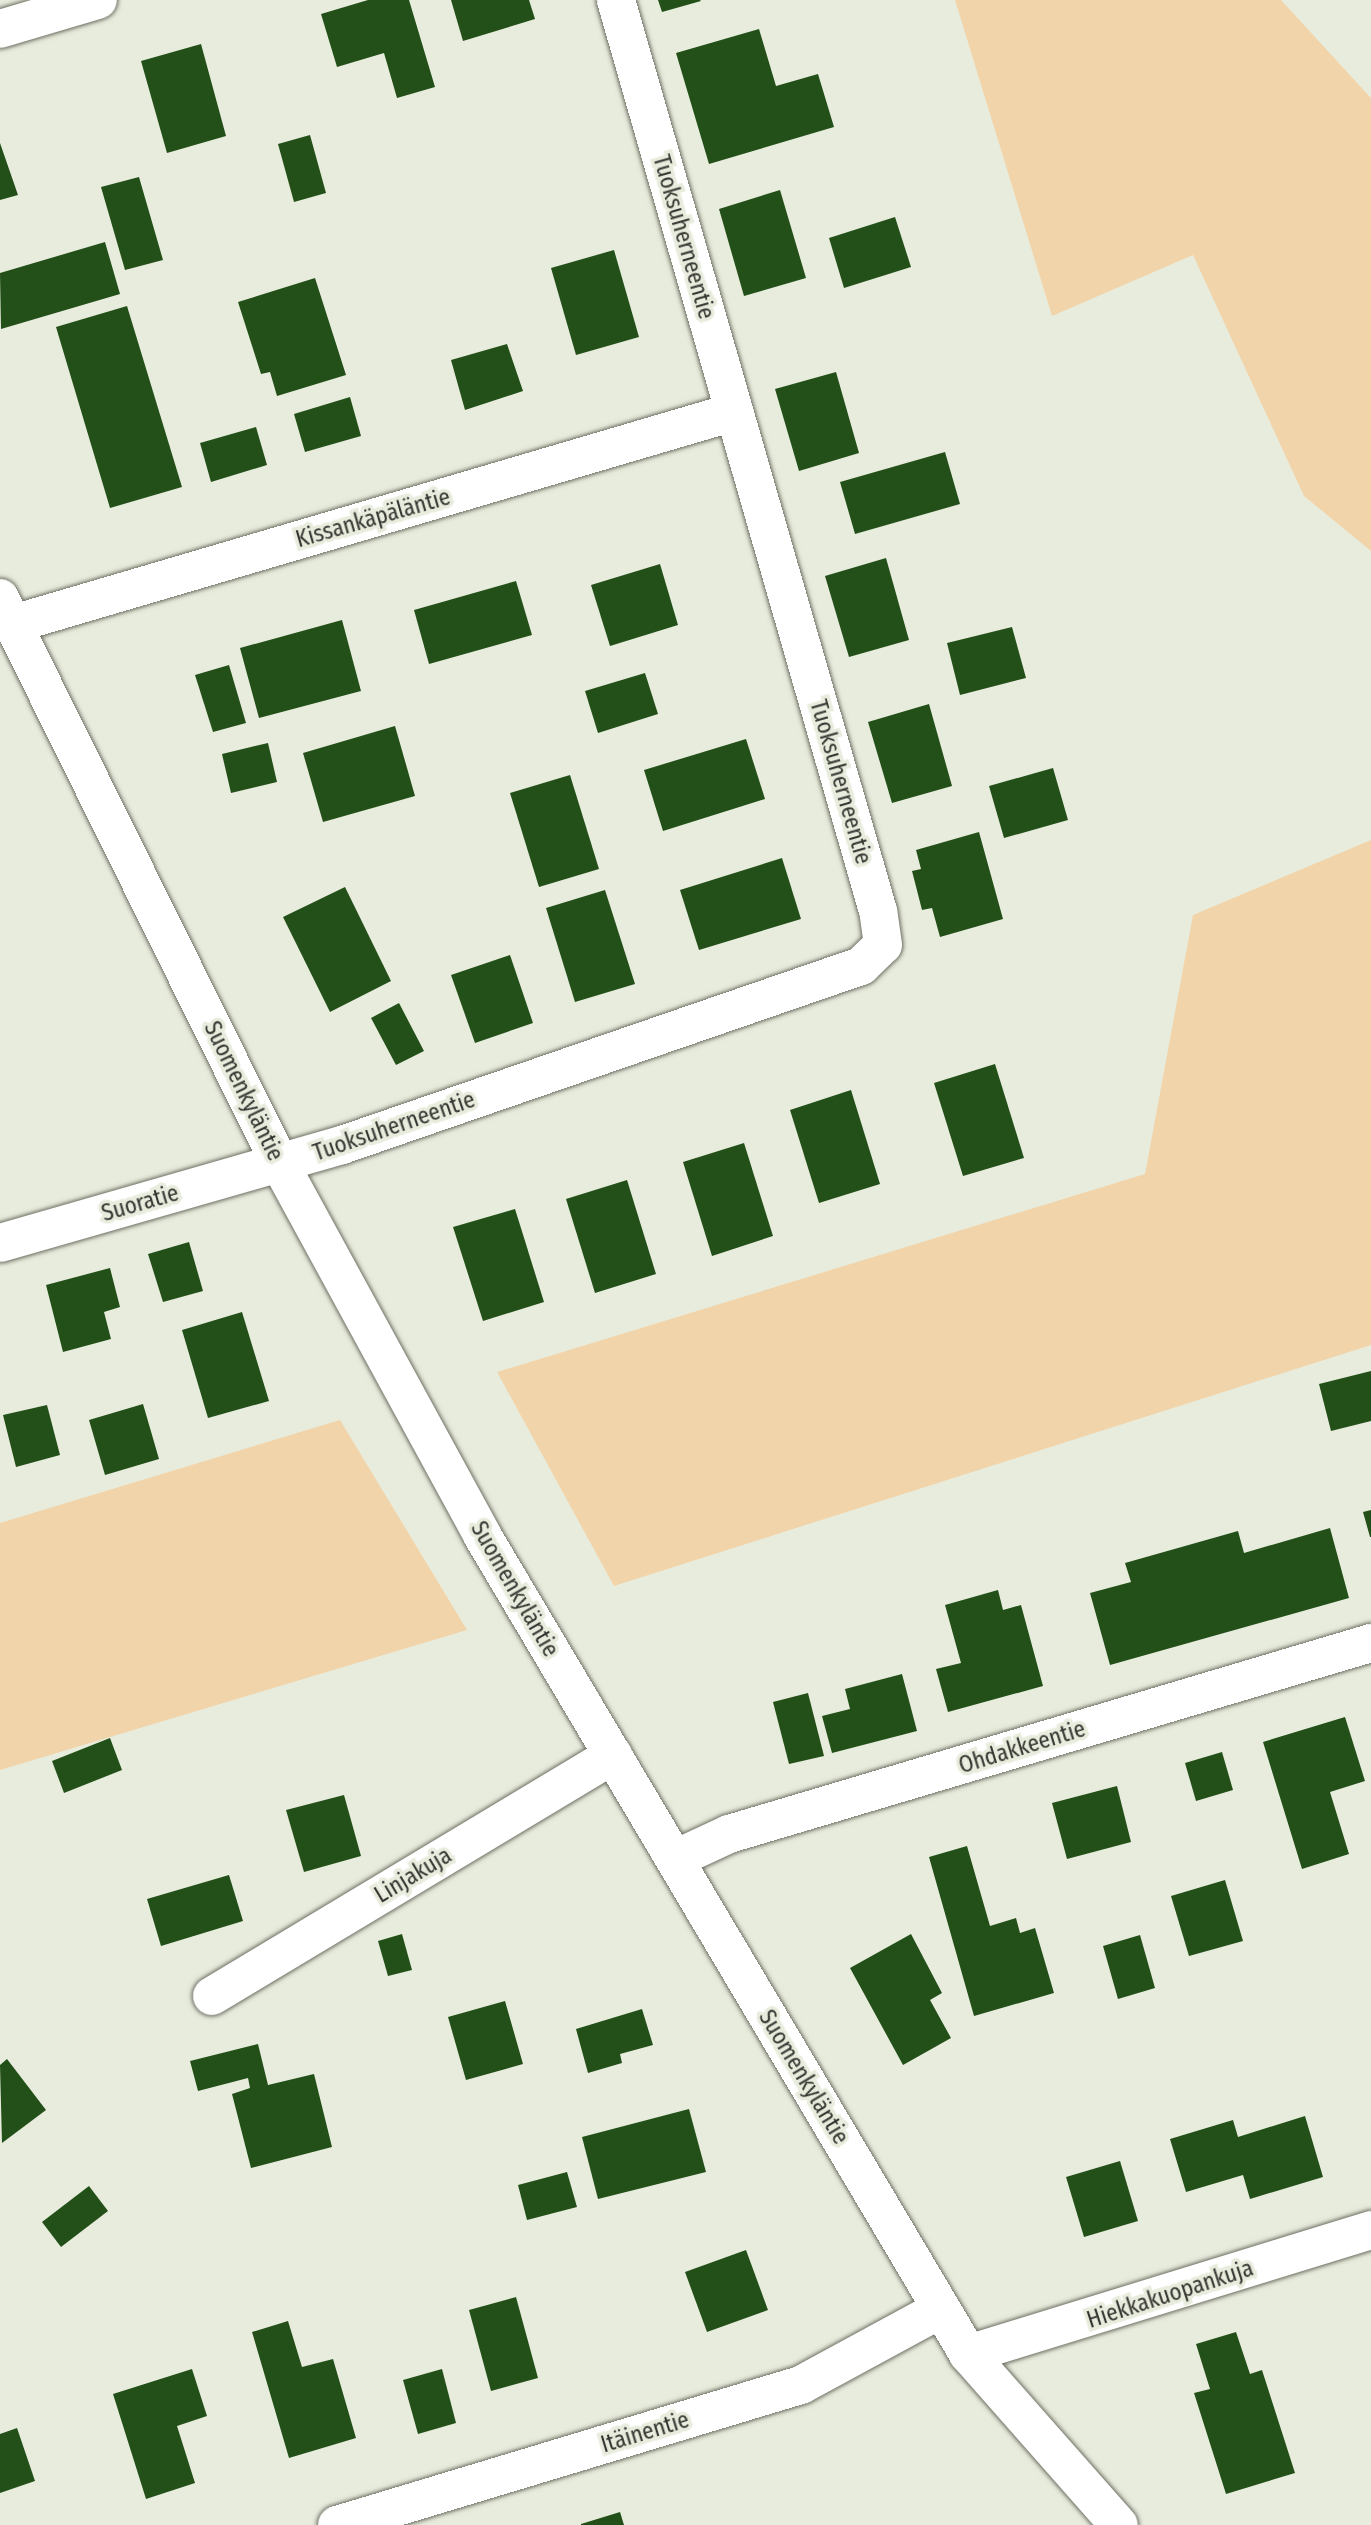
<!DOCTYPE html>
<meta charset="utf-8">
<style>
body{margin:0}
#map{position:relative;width:1371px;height:2525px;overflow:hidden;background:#e8ecdd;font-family:"Fira Sans Condensed",sans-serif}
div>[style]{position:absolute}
.green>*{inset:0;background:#f2d4aa}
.building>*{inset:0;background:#235019}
.roads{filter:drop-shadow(0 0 2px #6d7063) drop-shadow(0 0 2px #6d7063)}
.minor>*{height:38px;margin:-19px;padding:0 19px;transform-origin:19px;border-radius:19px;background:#fff}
.tertiary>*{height:38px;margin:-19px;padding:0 19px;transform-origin:19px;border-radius:19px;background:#fff}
span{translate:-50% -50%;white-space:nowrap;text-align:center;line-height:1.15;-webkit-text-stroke:7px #e8ecdd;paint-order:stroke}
.street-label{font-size:23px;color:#343530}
</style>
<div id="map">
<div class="green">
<div style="clip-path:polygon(955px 0,1281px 0,1371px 98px,1371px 551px,1304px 496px,1193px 255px,1052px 316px)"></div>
<div style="clip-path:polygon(1371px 840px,1371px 1345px,614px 1586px,497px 1372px,1145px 1174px,1193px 915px)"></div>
<div style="clip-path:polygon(340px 1420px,467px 1630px,0 1770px,0 1523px)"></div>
</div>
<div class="building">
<div style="clip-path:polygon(368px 0,409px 0,435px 87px,397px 98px,384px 53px,337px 67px,321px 14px)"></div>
<div style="clip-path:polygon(451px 0,529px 0,535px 19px,463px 41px)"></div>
<div style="clip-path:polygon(658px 0,700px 0,701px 1px,662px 12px)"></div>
<div style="clip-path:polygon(759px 29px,776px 86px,818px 74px,834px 127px,709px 164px,676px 53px)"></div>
<div style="clip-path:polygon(201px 44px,226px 136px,167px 153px,141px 61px)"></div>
<div style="clip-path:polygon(310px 135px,326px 193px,294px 202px,278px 144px)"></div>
<div style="clip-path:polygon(0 143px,18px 195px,0 200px)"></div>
<div style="clip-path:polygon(139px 177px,163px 260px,125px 270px,101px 187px)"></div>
<div style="clip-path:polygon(780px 190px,806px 278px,744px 296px,719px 209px)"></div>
<div style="clip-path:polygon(895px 217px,911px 267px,844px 288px,829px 238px)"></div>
<div style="clip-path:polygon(105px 242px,120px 294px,1px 329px,0 273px)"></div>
<div style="clip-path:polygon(614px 250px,639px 337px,576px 355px,551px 268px)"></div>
<div style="clip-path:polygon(315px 278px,346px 375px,277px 396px,270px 372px,261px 374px,238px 302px)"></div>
<div style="clip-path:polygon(127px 306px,182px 487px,110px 508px,56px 327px)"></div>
<div style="clip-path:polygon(507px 344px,523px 391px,465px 410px,451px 360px)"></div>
<div style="clip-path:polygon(836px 372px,859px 453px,799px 471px,775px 389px)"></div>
<div style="clip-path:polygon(350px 397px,361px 436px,305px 452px,294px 414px)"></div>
<div style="clip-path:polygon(256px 427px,267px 465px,211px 482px,200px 443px)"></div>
<div style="clip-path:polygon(945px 452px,960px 504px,855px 534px,840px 482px)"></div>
<div style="clip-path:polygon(886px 558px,909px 640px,849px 657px,825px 576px)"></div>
<div style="clip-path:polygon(660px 564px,678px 625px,610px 646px,591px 585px)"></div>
<div style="clip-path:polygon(516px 581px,532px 635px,429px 664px,414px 610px)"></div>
<div style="clip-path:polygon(342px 620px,361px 691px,259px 718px,240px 648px)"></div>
<div style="clip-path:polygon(1012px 627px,1026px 678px,960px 695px,947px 643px)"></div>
<div style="clip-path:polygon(229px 665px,246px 723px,213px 732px,195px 675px)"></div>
<div style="clip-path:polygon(645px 673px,658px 714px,598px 733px,585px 691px)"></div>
<div style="clip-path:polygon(929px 704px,952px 786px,892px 803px,868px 722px)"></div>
<div style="clip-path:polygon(395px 726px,415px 796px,323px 822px,303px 753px)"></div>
<div style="clip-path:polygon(746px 739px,765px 799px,663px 831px,644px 770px)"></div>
<div style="clip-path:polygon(268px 743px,277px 782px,231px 793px,222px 754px)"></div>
<div style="clip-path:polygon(1053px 768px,1068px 820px,1004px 838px,989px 786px)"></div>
<div style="clip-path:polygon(570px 775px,599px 869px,539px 887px,510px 793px)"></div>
<div style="clip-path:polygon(979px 832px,1003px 919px,940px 937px,932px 908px,922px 910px,912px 871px,921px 869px,916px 850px)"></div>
<div style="clip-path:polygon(782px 858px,801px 919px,699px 950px,680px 890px)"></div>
<div style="clip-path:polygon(345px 887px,391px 981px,330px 1012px,283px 917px)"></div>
<div style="clip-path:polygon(605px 890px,635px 984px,575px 1002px,546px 908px)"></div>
<div style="clip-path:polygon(510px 955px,533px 1023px,475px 1043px,451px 975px)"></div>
<div style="clip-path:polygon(399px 1003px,424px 1051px,396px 1065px,371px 1018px)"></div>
<div style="clip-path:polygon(995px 1064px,1024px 1158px,963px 1176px,934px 1083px)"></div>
<div style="clip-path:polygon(851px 1090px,880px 1184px,819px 1203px,790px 1110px)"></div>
<div style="clip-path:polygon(744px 1143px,773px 1236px,712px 1256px,683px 1162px)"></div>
<div style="clip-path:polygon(627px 1180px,656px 1274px,595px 1293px,566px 1199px)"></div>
<div style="clip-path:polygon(515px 1209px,544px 1302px,483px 1321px,453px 1227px)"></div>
<div style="clip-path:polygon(189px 1242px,203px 1291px,163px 1302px,148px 1254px)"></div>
<div style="clip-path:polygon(110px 1268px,120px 1307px,104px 1312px,111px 1339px,63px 1352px,46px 1285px)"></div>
<div style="clip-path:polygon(242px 1312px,269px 1401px,208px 1418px,182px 1330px)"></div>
<div style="clip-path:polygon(1371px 1371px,1371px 1421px,1331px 1431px,1319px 1384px)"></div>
<div style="clip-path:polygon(143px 1404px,159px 1459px,105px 1475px,89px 1420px)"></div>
<div style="clip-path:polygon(47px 1405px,60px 1455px,16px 1467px,3px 1415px)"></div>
<div style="clip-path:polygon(1371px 1510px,1371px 1537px,1370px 1537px,1363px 1512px)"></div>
<div style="clip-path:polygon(1330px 1528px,1349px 1598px,1110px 1665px,1090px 1593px,1131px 1582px,1125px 1563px,1238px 1531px,1244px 1553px)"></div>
<div style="clip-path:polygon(998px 1590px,1003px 1610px,1021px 1605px,1043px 1686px,948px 1712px,936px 1669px,961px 1663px,945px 1605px)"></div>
<div style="clip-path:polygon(902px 1674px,917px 1731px,832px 1753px,822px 1716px,850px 1709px,845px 1689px)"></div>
<div style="clip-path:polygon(808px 1693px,824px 1756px,789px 1764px,773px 1702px)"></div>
<div style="clip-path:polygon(1345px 1717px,1365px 1781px,1330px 1792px,1349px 1854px,1302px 1869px,1263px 1742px)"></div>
<div style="clip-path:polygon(110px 1738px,122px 1770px,64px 1793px,52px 1761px)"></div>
<div style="clip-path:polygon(1222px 1752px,1233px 1790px,1196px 1801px,1185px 1763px)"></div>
<div style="clip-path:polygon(1117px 1786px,1131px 1842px,1067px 1859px,1052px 1803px)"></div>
<div style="clip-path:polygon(344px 1795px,361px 1856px,304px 1872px,286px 1810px)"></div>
<div style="clip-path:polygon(967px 1846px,990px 1926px,1016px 1918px,1020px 1933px,1035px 1928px,1054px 1993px,974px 2016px,929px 1857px)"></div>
<div style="clip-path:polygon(229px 1875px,243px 1921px,161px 1946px,147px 1899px)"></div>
<div style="clip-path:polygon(1225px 1880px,1243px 1941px,1189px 1956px,1171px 1896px)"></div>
<div style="clip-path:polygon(402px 1934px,412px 1970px,388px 1976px,378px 1941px)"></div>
<div style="clip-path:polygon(911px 1934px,942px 1993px,930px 2000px,951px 2038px,903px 2065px,850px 1968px)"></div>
<div style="clip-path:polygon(1140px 1935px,1155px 1988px,1118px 1999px,1103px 1946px)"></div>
<div style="clip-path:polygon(505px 2001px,523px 2064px,466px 2080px,448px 2017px)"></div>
<div style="clip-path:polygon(642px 2009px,653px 2045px,620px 2054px,622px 2063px,588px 2073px,576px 2029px)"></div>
<div style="clip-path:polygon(258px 2044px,268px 2085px,314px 2074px,332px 2147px,251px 2168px,232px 2094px,250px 2088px,248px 2078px,198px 2091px,190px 2061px)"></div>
<div style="clip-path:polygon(7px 2059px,46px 2110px,2px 2143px,0 2065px)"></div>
<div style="clip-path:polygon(689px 2109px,706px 2172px,598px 2199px,582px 2137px)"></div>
<div style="clip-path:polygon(1305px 2116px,1323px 2177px,1250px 2199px,1243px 2175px,1186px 2192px,1170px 2139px,1233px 2120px,1238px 2137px)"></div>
<div style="clip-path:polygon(1120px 2161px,1138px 2221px,1084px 2237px,1066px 2177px)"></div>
<div style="clip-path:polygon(567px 2172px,577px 2207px,527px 2220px,518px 2185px)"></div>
<div style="clip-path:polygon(89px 2186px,108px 2211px,61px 2247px,42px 2222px)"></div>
<div style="clip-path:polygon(746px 2250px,768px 2310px,707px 2332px,685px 2272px)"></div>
<div style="clip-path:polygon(516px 2297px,538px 2378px,491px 2391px,469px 2310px)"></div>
<div style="clip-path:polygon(288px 2321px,302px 2367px,333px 2359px,356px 2438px,289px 2458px,252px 2332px)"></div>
<div style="clip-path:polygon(1236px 2332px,1250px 2374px,1262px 2370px,1295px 2473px,1226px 2494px,1194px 2393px,1210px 2389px,1196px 2344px)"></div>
<div style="clip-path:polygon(192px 2369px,207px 2416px,177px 2426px,195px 2483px,146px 2499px,113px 2394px)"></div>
<div style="clip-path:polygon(442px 2369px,456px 2423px,418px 2434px,403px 2380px)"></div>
<div style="clip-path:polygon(17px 2428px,35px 2481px,0 2493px,0 2434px)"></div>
<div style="clip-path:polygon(620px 2512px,624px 2525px,581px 2525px,581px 2524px)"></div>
</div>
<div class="roads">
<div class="minor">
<div style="left:0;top:29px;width:102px;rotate:-16.5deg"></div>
<div style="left:13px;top:624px;width:752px;rotate:-16.39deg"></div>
<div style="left:0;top:1243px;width:356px;rotate:-16deg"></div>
<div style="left:342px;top:1145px;width:549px;rotate:-19.03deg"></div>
<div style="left:861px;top:966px;width:30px;rotate:-44deg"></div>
<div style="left:883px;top:945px;width:34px;rotate:-98deg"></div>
<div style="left:878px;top:911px;width:948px;rotate:-106.05deg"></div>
<div style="left:675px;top:1859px;width:60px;rotate:-24.8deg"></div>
<div style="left:729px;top:1834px;width:670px;rotate:-16.57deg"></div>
<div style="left:212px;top:1996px;width:468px;rotate:-31deg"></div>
<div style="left:968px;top:2354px;width:422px;rotate:-17.1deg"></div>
<div style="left:337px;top:2525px;width:485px;rotate:-16.8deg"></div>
<div style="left:801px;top:2385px;width:159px;rotate:-28.5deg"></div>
</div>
<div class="tertiary">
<div style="left:0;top:598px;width:631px;rotate:63.68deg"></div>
<div style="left:280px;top:1164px;width:422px;rotate:61.4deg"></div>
<div style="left:482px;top:1535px;width:952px;rotate:59.31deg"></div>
<div style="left:968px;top:2354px;width:228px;rotate:48.6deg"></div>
</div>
</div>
<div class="street-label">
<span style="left:684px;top:237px;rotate:74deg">Tuoksuherneentie</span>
<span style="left:373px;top:518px;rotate:-16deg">Kissankäpäläntie</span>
<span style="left:841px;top:782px;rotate:74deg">Tuoksuherneentie</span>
<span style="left:244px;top:1091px;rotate:64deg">Suomenkyläntie</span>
<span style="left:394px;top:1126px;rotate:-19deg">Tuoksuherneentie</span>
<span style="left:140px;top:1203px;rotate:-16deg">Suoratie</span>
<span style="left:515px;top:1589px;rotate:60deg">Suomenkyläntie</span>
<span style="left:1022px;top:1747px;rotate:-17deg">Ohdakkeentie</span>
<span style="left:413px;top:1875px;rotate:-31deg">Linjakuja</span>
<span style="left:804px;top:2077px;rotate:59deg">Suomenkyläntie</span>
<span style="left:1170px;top:2294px;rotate:-18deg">Hiekkakuopankuja</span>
<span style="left:645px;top:2432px;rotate:-17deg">Itäinentie</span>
</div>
</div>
